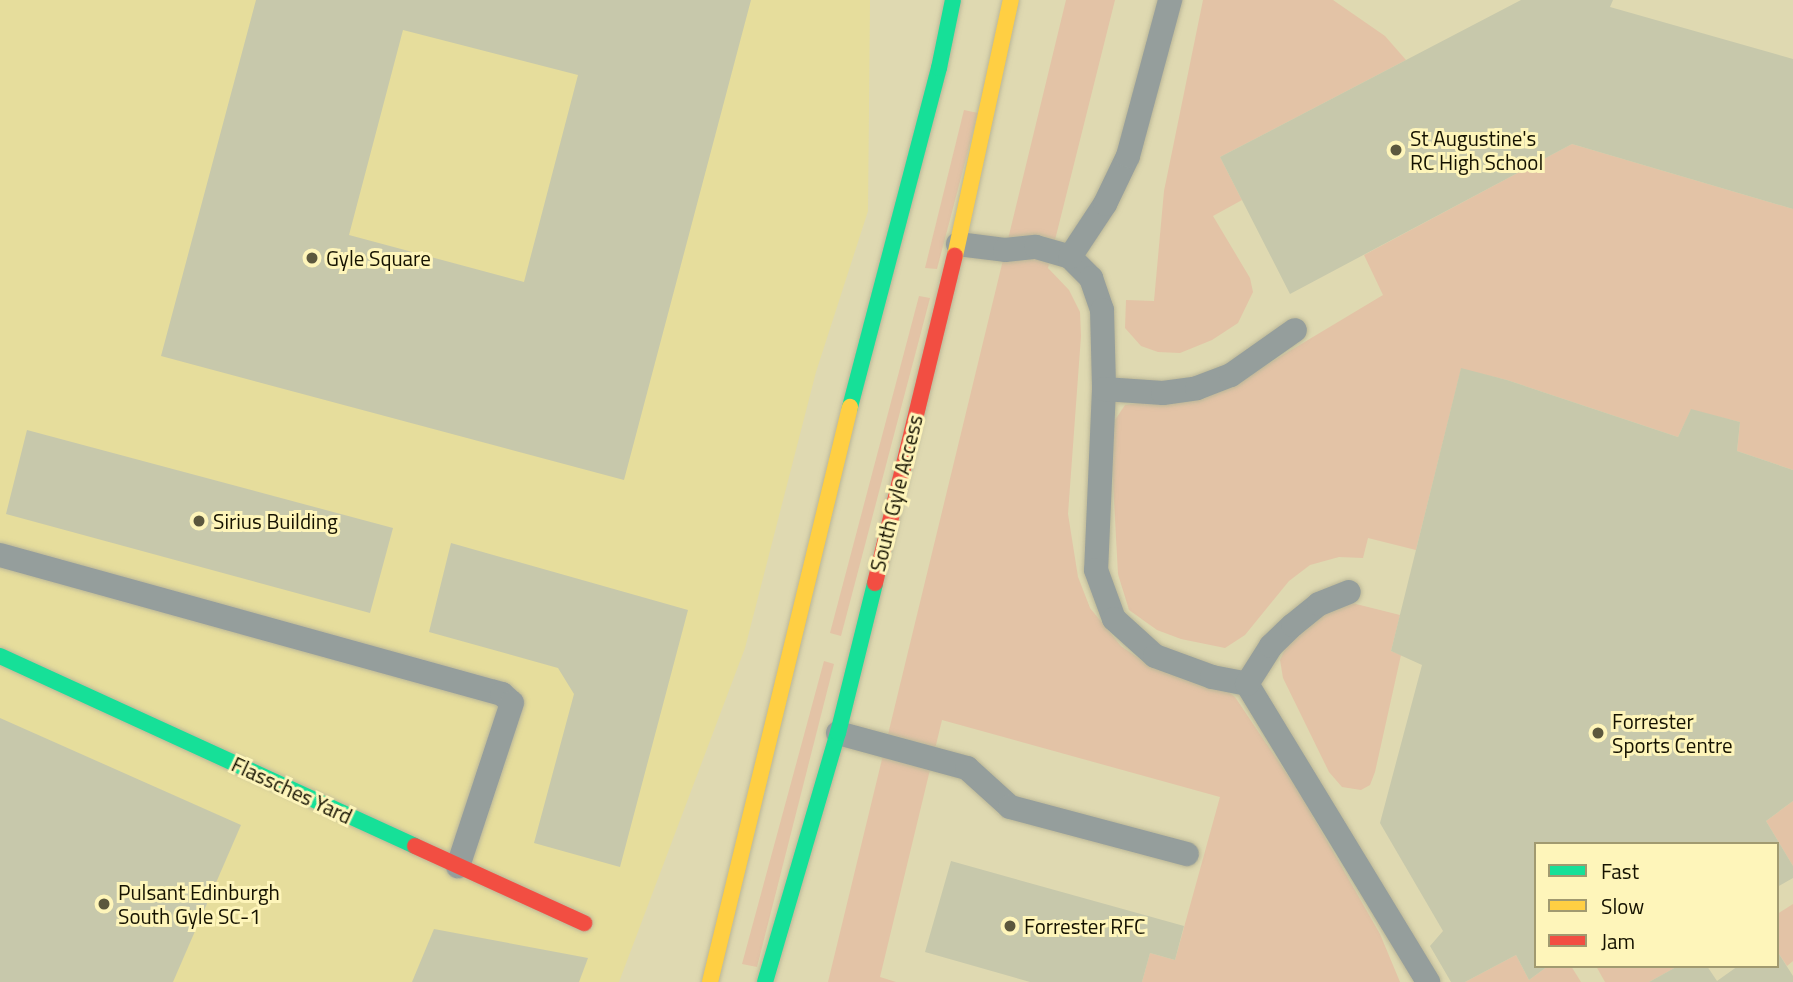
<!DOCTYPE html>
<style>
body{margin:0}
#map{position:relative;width:1793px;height:982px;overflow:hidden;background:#dfd9b1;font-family:"Titillium Web",sans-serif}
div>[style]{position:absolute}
.built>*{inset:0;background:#e6dd9c}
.green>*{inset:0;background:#e3c3a6}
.building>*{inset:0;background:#c7c8ab}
.roads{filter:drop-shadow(0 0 2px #bbb798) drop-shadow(0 0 2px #bbb798)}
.lane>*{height:24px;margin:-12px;padding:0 12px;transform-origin:12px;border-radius:12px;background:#959e9c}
.fast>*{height:16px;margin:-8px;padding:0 8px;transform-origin:8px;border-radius:8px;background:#16e098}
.slow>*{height:16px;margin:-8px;padding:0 8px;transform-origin:8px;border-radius:8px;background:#ffcf43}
.jam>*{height:16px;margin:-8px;padding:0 8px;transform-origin:8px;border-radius:8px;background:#f24e42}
.dots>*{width:19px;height:19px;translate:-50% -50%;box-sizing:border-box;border:4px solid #fef5ba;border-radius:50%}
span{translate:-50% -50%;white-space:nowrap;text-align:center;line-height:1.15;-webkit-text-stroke:6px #fef5ba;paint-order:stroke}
.poi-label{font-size:21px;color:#151200}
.left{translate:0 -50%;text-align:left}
.street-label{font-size:21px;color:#151200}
.legend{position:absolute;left:1534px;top:842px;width:245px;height:126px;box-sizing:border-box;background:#fef5ba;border:2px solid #a19a70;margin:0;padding:9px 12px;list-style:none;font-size:21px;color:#151200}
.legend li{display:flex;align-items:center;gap:14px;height:35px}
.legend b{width:35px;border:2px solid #a19a70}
</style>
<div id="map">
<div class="built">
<div style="clip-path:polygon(0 0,870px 0,868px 211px,816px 372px,745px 648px,619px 982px,0 982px)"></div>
</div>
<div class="green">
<div style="clip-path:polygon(1066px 0,1115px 0,1048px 268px,1069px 290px,1080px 312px,1081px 336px,1068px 514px,1078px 577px,1090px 608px,1121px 646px,1141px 660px,1226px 690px,1235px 697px,1299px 792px,1380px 934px,1400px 982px,1142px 982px,1150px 953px,1175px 960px,1220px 797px,942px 720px,880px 977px,896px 982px,828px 982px)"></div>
<div style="clip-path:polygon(1203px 0,1333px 0,1385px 36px,1406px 60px,1220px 157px,1242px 200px,1213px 216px,1250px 278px,1253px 292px,1238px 323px,1212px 340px,1180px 353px,1158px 352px,1141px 346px,1125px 328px,1126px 300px,1154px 301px,1164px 191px)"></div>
<div style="clip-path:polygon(964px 110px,978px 113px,937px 269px,925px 268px)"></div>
<div style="clip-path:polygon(1572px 144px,1793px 209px,1793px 470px,1737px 451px,1740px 422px,1691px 410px,1678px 437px,1507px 380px,1461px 369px,1416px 550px,1368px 538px,1363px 558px,1339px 557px,1310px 565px,1289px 581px,1245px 635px,1225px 648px,1181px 639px,1157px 630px,1129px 610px,1118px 574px,1111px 445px,1115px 420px,1125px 405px,1228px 388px,1383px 295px,1364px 255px)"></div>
<div style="clip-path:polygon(919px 296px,930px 298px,841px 636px,830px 633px)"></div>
<div style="clip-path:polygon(1348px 602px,1400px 615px,1391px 651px,1401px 655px,1375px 772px,1370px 785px,1361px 790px,1342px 787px,1329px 772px,1283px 678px,1280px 660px,1298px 621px)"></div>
<div style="clip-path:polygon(824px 661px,834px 664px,757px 967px,742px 964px)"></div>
<div style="clip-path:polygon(1793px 801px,1793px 866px,1766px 821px)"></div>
<div style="clip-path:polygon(1793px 904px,1793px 961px,1787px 966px,1777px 951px,1777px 914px)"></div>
<div style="clip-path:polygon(1516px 955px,1529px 980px,1548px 966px,1571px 966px,1581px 982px,1465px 982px)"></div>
<div style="clip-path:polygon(1596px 966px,1678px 966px,1649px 982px,1605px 982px)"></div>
</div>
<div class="building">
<div style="clip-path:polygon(evenodd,256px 0,751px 0,624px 480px,161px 356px,256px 0,403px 30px,578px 75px,524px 282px,349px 235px,403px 30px)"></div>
<div style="clip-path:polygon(1521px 0,1613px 0,1610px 7px,1793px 59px,1793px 209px,1572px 144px,1290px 294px,1220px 157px)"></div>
<div style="clip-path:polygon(1461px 368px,1507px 380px,1678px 437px,1691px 409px,1740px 422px,1737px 451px,1793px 470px,1793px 801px,1766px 821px,1793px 866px,1793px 878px,1777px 887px,1777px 844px,1536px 844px,1536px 966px,1548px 966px,1529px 980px,1516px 955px,1465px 982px,1451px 982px,1430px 946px,1443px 931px,1380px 823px,1422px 665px,1391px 651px)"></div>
<div style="clip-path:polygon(27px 430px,393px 528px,370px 613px,6px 514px)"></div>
<div style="clip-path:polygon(451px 543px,688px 610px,620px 867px,534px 843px,574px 694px,558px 668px,429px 632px)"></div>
<div style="clip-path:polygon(0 718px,241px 825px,173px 982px,0 982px)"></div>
<div style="clip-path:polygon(951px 861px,1184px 926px,1175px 960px,1150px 953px,1142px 982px,1030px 982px,925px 952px)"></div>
<div style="clip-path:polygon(434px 929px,588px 958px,579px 982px,412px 982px)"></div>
<div style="clip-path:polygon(1777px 951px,1793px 976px,1793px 982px,1649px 982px,1678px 966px,1707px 966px,1717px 981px,1738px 966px,1777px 966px)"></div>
</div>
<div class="roads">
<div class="lane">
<div style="left:958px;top:244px;width:47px;rotate:7.3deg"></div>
<div style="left:1005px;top:250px;width:31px;rotate:-6deg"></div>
<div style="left:1036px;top:247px;width:35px;rotate:16deg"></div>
<div style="left:1070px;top:257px;width:30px;rotate:45deg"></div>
<div style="left:1091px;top:278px;width:34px;rotate:71deg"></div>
<div style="left:1102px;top:310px;width:79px;rotate:88.5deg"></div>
<div style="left:1104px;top:389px;width:181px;rotate:92.5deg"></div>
<div style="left:1096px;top:570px;width:52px;rotate:69.8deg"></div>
<div style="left:1114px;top:619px;width:55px;rotate:42.1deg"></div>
<div style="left:1155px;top:656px;width:61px;rotate:20.2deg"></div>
<div style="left:1212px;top:677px;width:36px;rotate:11deg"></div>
<div style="left:1247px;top:684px;width:349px;rotate:58.7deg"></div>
<div style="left:1070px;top:257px;width:64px;rotate:-56.6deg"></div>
<div style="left:1105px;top:204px;width:53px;rotate:-64.4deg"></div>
<div style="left:1128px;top:156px;width:162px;rotate:-74.9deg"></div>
<div style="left:1104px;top:389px;width:59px;rotate:3.9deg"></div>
<div style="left:1163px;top:393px;width:34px;rotate:-8deg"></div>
<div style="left:1197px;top:388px;width:36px;rotate:-21deg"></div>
<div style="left:1231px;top:375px;width:78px;rotate:-35.1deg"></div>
<div style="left:0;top:555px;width:521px;rotate:15.48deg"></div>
<div style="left:502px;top:694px;width:13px;rotate:42deg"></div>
<div style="left:512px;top:703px;width:172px;rotate:108.3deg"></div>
<div style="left:1247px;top:684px;width:45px;rotate:-57.7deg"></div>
<div style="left:1271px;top:646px;width:30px;rotate:-44deg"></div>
<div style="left:1293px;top:625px;width:33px;rotate:-39deg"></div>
<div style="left:1319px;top:604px;width:32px;rotate:-22deg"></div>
<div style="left:838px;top:733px;width:134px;rotate:15.2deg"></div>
<div style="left:967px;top:768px;width:58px;rotate:42.2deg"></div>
<div style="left:1010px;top:807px;width:183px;rotate:14.9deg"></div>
</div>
<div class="fast">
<div style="left:850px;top:407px;width:350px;rotate:-75.3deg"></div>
<div style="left:939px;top:68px;width:69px;rotate:-78.4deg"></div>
<div style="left:0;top:656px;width:456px;rotate:24.6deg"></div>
<div style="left:765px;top:982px;width:259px;rotate:-73.7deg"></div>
<div style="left:838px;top:733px;width:154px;rotate:-76.1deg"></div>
</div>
<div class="slow">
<div style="left:955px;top:256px;width:262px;rotate:-77.7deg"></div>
<div style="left:710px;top:982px;width:592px;rotate:-76.32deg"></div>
</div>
<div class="jam">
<div style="left:875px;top:583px;width:337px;rotate:-76.3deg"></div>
<div style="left:415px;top:846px;width:186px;rotate:24.5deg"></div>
</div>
</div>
<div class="dots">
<div style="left:1396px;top:150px;background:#5c583e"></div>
<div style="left:312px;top:258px;background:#5c583e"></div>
<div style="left:199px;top:521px;background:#5c583e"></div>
<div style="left:1598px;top:733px;background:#5c583e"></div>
<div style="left:104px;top:904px;background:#5c583e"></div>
<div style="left:1010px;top:926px;background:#5c583e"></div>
</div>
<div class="poi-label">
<span class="left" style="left:1410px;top:150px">St Augustine's<br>RC High School</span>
<span class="left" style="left:326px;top:258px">Gyle Square</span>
<span class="left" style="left:213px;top:521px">Sirius Building</span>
<span class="left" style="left:1612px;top:733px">Forrester<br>Sports Centre</span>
<span class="left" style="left:118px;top:904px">Pulsant Edinburgh<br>South Gyle SC-1</span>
<span class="left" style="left:1024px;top:926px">Forrester RFC</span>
</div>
<div class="street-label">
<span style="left:896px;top:493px;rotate:-76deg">South Gyle Access</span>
<span style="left:292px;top:790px;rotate:25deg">Flassches Yard</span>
</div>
<ul class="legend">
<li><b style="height:9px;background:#16e098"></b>Fast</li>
<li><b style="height:9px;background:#ffcf43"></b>Slow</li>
<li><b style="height:9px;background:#f24e42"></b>Jam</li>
</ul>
</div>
